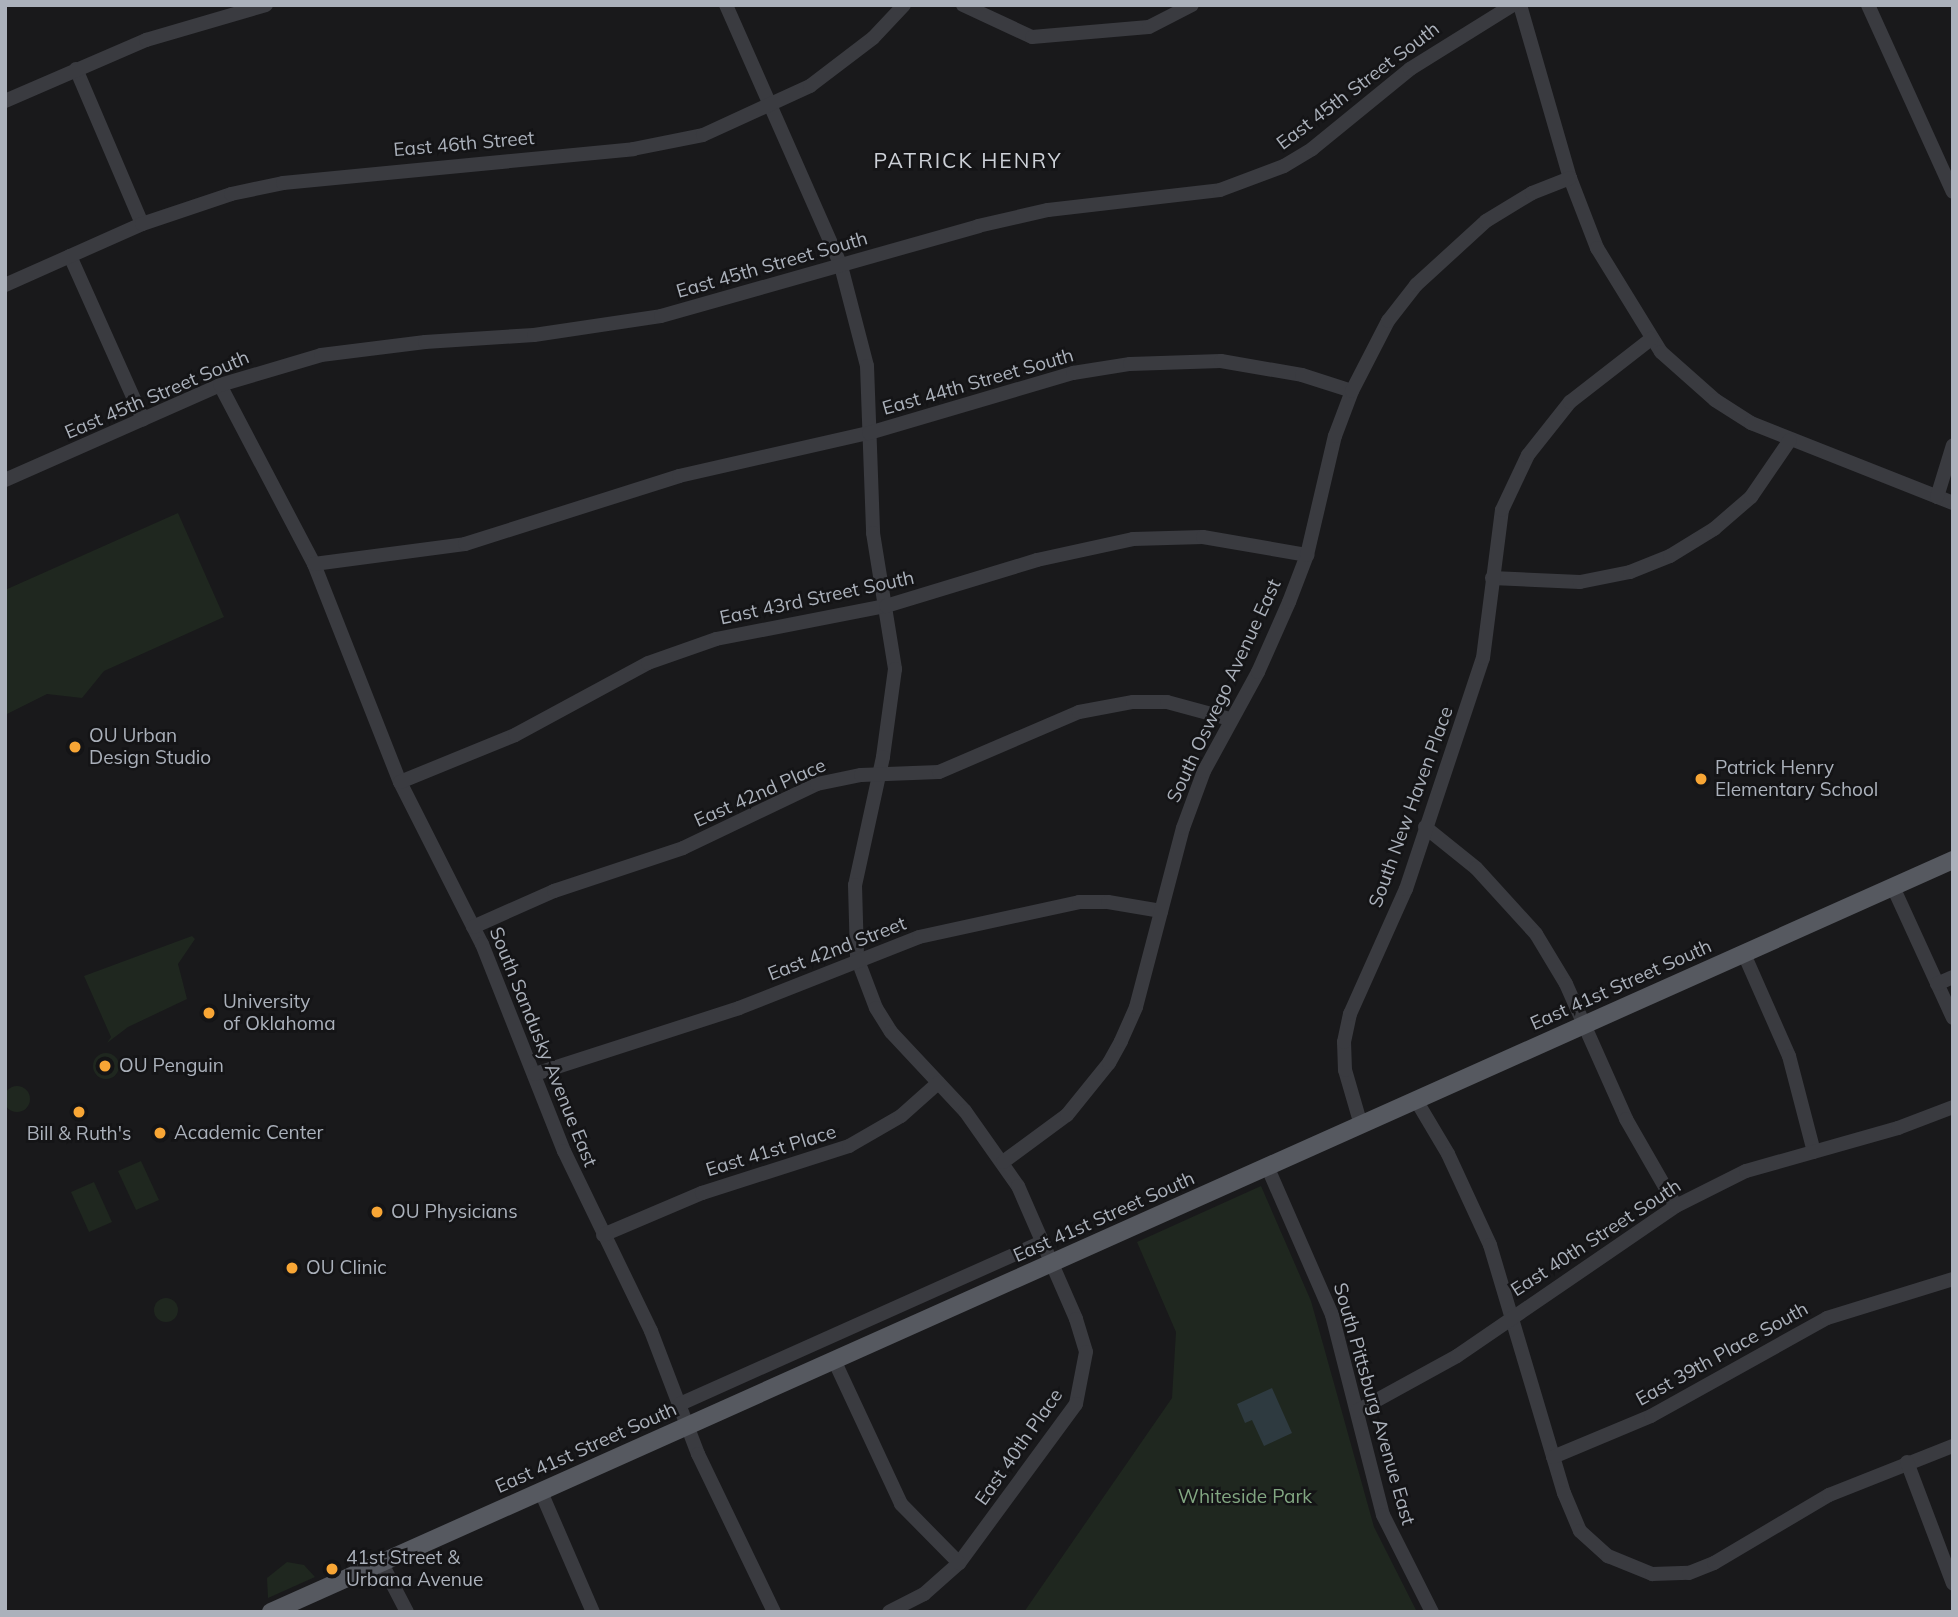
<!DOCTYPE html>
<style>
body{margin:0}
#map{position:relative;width:1958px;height:1617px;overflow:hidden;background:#19191b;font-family:Mulish,sans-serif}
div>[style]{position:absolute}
.green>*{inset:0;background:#1f271f}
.round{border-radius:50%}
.water>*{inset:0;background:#2e3a40}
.minor>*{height:14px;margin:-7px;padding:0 7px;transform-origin:7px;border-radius:7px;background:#3a3b40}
.major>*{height:18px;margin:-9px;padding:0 9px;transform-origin:9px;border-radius:9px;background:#565960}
.dots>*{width:19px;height:19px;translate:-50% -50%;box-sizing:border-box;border:4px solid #141416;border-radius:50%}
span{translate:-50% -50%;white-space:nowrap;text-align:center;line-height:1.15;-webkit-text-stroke:5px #141416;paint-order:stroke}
.street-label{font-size:19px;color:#abb1bb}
.poi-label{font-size:19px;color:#abb1bb}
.left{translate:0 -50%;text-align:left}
.park-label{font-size:19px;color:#82a782}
.neighbourhood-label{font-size:21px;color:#ccd0d7;letter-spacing:2px}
.frame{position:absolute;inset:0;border:7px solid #abb1bb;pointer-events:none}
</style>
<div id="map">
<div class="green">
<div style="clip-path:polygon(178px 513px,224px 617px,104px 671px,82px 698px,47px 694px,5px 715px,5px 590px)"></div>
<div style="clip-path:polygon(192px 936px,195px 939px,178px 964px,187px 999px,128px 1027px,107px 1043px,111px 1037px,84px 976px)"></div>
<div class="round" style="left:93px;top:1053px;width:26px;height:26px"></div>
<div class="round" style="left:4px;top:1086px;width:26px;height:26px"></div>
<div style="clip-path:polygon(141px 1161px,159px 1200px,136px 1210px,118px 1171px)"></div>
<div style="clip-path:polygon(94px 1182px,112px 1222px,89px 1232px,71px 1192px)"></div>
<div style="clip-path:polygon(1261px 1186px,1311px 1301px,1374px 1527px,1417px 1612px,1024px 1612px,1172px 1398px,1176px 1332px,1137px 1242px)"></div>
<div class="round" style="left:154px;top:1298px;width:24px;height:24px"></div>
<div style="clip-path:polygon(287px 1562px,304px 1565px,315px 1577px,268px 1598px,267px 1578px)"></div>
</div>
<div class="water">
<div style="clip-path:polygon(1272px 1388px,1292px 1433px,1264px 1446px,1252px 1420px,1245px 1423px,1237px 1404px)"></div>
</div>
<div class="minor">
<div style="left:726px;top:5px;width:285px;rotate:66.2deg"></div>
<div style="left:841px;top:266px;width:103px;rotate:75.4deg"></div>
<div style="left:867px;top:366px;width:167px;rotate:87.9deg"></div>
<div style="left:873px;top:533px;width:138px;rotate:80.8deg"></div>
<div style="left:895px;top:669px;width:89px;rotate:97.8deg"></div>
<div style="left:883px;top:757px;width:131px;rotate:102.3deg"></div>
<div style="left:855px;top:885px;width:73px;rotate:88.4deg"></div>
<div style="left:857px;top:958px;width:53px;rotate:69.2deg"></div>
<div style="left:876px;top:1008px;width:28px;rotate:58deg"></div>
<div style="left:891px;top:1032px;width:108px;rotate:46.9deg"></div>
<div style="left:965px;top:1111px;width:92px;rotate:54.8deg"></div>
<div style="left:1018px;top:1186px;width:145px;rotate:66.4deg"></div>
<div style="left:1076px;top:1319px;width:34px;rotate:73deg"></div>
<div style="left:1086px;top:1352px;width:53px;rotate:100.9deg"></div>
<div style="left:1076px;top:1404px;width:197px;rotate:126.3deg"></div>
<div style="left:959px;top:1563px;width:47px;rotate:138.5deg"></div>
<div style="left:924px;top:1594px;width:39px;rotate:153deg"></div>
<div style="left:963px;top:5px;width:76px;rotate:24.9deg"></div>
<div style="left:1032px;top:37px;width:117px;rotate:-4.9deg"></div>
<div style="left:1149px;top:27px;width:48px;rotate:-27.1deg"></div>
<div style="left:1520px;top:5px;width:180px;rotate:73.9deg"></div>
<div style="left:1570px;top:178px;width:75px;rotate:68.9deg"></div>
<div style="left:1597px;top:248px;width:122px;rotate:58.4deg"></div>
<div style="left:1661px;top:352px;width:72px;rotate:41.6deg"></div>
<div style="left:1715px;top:400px;width:43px;rotate:32.6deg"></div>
<div style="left:1751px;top:423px;width:217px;rotate:21.6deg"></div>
<div style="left:1868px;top:5px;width:205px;rotate:65.6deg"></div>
<div style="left:76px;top:69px;width:168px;rotate:66.9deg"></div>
<div style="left:5px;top:101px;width:154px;rotate:-23.4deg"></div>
<div style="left:146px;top:40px;width:125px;rotate:-16.3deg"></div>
<div style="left:70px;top:256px;width:179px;rotate:65.9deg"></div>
<div style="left:5px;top:285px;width:150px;rotate:-24deg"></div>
<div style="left:142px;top:224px;width:94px;rotate:-18.6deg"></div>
<div style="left:231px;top:194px;width:53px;rotate:-11.9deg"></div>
<div style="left:283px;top:183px;width:352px;rotate:-5.5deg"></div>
<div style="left:633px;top:149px;width:71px;rotate:-11.3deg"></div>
<div style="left:703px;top:135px;width:118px;rotate:-24.6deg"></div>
<div style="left:810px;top:86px;width:79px;rotate:-37.3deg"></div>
<div style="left:873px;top:38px;width:45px;rotate:-46.8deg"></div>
<div style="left:220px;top:385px;width:202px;rotate:62.3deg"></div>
<div style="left:314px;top:564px;width:234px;rotate:68.5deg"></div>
<div style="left:400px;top:782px;width:182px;rotate:63.2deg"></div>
<div style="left:482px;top:944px;width:223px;rotate:68.4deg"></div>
<div style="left:564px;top:1151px;width:200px;rotate:64.2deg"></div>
<div style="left:651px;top:1331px;width:132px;rotate:69.1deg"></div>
<div style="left:698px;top:1454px;width:175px;rotate:64.3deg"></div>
<div style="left:5px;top:480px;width:235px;rotate:-23.8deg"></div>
<div style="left:220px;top:385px;width:105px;rotate:-16.5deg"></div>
<div style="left:321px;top:355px;width:105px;rotate:-7.1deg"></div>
<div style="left:425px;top:342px;width:109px;rotate:-3.7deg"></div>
<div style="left:534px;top:335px;width:128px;rotate:-8.5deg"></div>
<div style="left:661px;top:316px;width:330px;rotate:-15.8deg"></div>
<div style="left:978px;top:226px;width:72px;rotate:-12.9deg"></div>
<div style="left:1048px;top:210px;width:173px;rotate:-6.6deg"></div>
<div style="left:1220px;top:190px;width:68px;rotate:-20.6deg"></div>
<div style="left:1284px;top:166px;width:33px;rotate:-31deg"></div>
<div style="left:1312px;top:149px;width:127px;rotate:-39.2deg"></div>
<div style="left:1410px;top:69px;width:121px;rotate:-31.9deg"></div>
<div style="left:1937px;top:497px;width:54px;rotate:-72.9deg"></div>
<div style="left:314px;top:564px;width:152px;rotate:-7.5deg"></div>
<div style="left:465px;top:544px;width:225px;rotate:-17.6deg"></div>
<div style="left:679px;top:476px;width:195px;rotate:-12.8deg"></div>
<div style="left:869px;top:433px;width:213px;rotate:-16.4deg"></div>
<div style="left:1073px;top:373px;width:58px;rotate:-9deg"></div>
<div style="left:1130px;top:364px;width:91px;rotate:-1.9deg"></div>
<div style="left:1221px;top:361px;width:82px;rotate:9.8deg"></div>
<div style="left:1302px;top:375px;width:52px;rotate:17.7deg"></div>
<div style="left:1492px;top:578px;width:88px;rotate:2.6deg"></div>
<div style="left:1580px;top:582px;width:51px;rotate:-11.3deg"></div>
<div style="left:1630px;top:572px;width:43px;rotate:-21.8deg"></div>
<div style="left:1670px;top:556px;width:52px;rotate:-31.5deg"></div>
<div style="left:1714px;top:529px;width:49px;rotate:-40.9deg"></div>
<div style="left:1751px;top:497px;width:69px;rotate:-55.6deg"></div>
<div style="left:400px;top:782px;width:124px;rotate:-22.2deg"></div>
<div style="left:515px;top:735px;width:151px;rotate:-28.4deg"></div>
<div style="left:648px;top:663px;width:72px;rotate:-19.4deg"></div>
<div style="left:716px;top:639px;width:173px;rotate:-11deg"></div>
<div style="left:886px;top:606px;width:158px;rotate:-16.9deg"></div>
<div style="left:1037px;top:560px;width:98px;rotate:-12.3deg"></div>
<div style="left:1133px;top:539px;width:70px;rotate:-1.6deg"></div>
<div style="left:1203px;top:537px;width:106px;rotate:9.8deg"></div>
<div style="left:1425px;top:827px;width:65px;rotate:38.8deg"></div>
<div style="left:1476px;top:868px;width:89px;rotate:47.7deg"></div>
<div style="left:1536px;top:934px;width:58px;rotate:59deg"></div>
<div style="left:1566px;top:984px;width:148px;rotate:66deg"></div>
<div style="left:1626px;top:1119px;width:100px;rotate:60.1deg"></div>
<div style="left:1893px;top:887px;width:144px;rotate:65.4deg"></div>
<div style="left:473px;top:927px;width:89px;rotate:-24deg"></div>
<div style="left:554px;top:891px;width:136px;rotate:-18.4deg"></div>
<div style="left:683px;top:848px;width:148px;rotate:-25.5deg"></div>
<div style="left:817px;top:784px;width:45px;rotate:-11.6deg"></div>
<div style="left:861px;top:775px;width:78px;rotate:-2.2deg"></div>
<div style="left:939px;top:772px;width:152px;rotate:-23.2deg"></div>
<div style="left:1079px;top:712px;width:55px;rotate:-10.5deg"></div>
<div style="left:1133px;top:702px;width:34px"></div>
<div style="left:1167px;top:702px;width:65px;rotate:15.1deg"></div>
<div style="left:1744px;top:954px;width:111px;rotate:66.2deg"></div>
<div style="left:1789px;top:1056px;width:99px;rotate:75.4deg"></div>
<div style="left:1937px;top:984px;width:17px;rotate:-24deg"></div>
<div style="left:535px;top:1074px;width:214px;rotate:-17.9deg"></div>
<div style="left:739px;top:1008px;width:193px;rotate:-21.5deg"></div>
<div style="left:919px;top:937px;width:164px;rotate:-12.3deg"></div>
<div style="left:1079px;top:902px;width:29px"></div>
<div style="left:1108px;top:902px;width:54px;rotate:9.6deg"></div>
<div style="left:1416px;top:1100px;width:63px;rotate:59.3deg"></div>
<div style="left:1448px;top:1154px;width:100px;rotate:65.2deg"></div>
<div style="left:1490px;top:1245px;width:259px;rotate:73.4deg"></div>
<div style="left:1564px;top:1493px;width:41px;rotate:67.2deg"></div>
<div style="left:1580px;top:1531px;width:38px;rotate:42deg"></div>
<div style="left:1608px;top:1556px;width:48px;rotate:22.2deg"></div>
<div style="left:1652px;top:1574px;width:37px;rotate:-2deg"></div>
<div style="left:1689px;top:1573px;width:27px;rotate:-22deg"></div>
<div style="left:1714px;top:1563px;width:134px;rotate:-30.6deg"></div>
<div style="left:1829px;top:1495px;width:133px;rotate:-21.6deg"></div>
<div style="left:1361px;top:1125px;width:57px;rotate:-106.2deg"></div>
<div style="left:1345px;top:1070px;width:28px;rotate:-92deg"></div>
<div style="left:1344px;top:1042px;width:29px;rotate:-78deg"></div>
<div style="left:1350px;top:1014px;width:137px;rotate:-65.9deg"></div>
<div style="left:1406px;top:889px;width:243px;rotate:-71.6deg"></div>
<div style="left:1483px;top:658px;width:149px;rotate:-82.7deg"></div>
<div style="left:1502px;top:510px;width:61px;rotate:-64.7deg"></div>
<div style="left:1528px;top:455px;width:68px;rotate:-51.6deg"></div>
<div style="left:1570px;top:402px;width:103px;rotate:-37.9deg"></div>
<div style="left:1003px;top:1162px;width:79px;rotate:-36.3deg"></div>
<div style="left:1067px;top:1115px;width:67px;rotate:-51.1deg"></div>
<div style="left:1109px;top:1063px;width:25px;rotate:-61deg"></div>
<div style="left:1121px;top:1041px;width:37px;rotate:-66deg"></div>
<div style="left:1136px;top:1007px;width:185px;rotate:-75.3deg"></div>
<div style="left:1183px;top:828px;width:61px;rotate:-69.8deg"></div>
<div style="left:1204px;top:771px;width:113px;rotate:-61.4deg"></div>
<div style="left:1258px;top:672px;width:77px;rotate:-66.1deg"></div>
<div style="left:1289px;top:602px;width:50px;rotate:-69deg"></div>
<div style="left:1307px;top:555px;width:122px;rotate:-76.8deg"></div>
<div style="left:1335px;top:436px;width:48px;rotate:-69.3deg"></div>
<div style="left:1352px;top:391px;width:79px;rotate:-62.8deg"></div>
<div style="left:1388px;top:321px;width:46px;rotate:-52.1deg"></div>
<div style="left:1416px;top:285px;width:95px;rotate:-42.4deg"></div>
<div style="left:1486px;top:221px;width:54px;rotate:-31.3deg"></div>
<div style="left:1532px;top:193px;width:41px;rotate:-21.5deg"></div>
<div style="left:1267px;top:1166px;width:163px;rotate:66.4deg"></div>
<div style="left:1332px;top:1315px;width:206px;rotate:75.7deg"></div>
<div style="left:1383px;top:1515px;width:109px;rotate:63.2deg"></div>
<div style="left:603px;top:1235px;width:108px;rotate:-23deg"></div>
<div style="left:702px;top:1193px;width:154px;rotate:-17.7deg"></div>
<div style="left:849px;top:1146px;width:60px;rotate:-30deg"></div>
<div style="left:901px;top:1116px;width:50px;rotate:-41.7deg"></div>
<div style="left:834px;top:1360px;width:159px;rotate:65deg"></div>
<div style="left:901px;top:1504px;width:83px;rotate:45.5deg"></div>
<div style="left:680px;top:1404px;width:398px;rotate:-24.1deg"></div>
<div style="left:1357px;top:1411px;width:114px;rotate:-28.8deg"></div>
<div style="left:1457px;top:1356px;width:265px;rotate:-34.4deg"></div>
<div style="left:1676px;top:1206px;width:78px;rotate:-26.6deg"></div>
<div style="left:1746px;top:1171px;width:158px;rotate:-15.8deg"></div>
<div style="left:1898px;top:1128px;width:59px;rotate:-20.9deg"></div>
<div style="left:1553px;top:1457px;width:106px;rotate:-22.7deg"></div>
<div style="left:1651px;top:1416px;width:201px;rotate:-29.1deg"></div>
<div style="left:1827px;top:1318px;width:132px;rotate:-17.2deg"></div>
<div style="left:1907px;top:1462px;width:130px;rotate:69.3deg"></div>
<div style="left:541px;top:1492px;width:131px;rotate:66.6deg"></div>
<div style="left:381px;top:1562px;width:56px;rotate:62.5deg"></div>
</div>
<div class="major">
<div style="left:271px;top:1612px;width:1842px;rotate:-24.09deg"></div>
</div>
<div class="dots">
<div style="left:75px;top:747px;background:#f8a635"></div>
<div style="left:1701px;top:779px;background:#f8a635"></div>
<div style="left:209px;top:1013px;background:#f8a635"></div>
<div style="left:105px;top:1066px;background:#f8a635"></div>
<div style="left:79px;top:1112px;background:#f8a635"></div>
<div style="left:160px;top:1133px;background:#f8a635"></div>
<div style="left:377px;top:1212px;background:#f8a635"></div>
<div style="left:292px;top:1268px;background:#f8a635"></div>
<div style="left:332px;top:1569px;background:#f8a635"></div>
</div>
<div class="street-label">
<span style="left:1358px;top:86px;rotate:-37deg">East 45th Street South</span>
<span style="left:464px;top:144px;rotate:-5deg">East 46th Street</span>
<span style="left:772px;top:265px;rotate:-16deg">East 45th Street South</span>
<span style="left:978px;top:382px;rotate:-16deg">East 44th Street South</span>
<span style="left:157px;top:395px;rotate:-23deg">East 45th Street South</span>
<span style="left:817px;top:598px;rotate:-12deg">East 43rd Street South</span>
<span style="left:1224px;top:691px;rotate:-65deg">South Oswego Avenue East</span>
<span style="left:760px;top:793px;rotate:-24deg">East 42nd Place</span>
<span style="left:1411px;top:807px;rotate:-70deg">South New Haven Place</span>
<span style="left:837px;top:949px;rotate:-21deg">East 42nd Street</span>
<span style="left:1621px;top:985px;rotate:-24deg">East 41st Street South</span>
<span style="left:543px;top:1047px;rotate:68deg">South Sandusky Avenue East</span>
<span style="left:771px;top:1151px;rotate:-17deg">East 41st Place</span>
<span style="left:1104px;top:1217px;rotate:-24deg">East 41st Street South</span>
<span style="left:1596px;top:1238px;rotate:-33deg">East 40th Street South</span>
<span style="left:1722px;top:1354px;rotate:-29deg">East 39th Place South</span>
<span style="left:1374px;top:1404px;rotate:74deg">South Pittsburg Avenue East</span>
<span style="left:1019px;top:1447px;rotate:-55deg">East 40th Place</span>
<span style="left:586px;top:1448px;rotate:-24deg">East 41st Street South</span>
</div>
<div class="poi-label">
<span class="left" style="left:89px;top:747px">OU Urban<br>Design Studio</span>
<span class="left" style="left:1715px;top:779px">Patrick Henry<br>Elementary School</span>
<span class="left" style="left:223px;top:1013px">University<br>of Oklahoma</span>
<span class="left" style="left:119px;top:1066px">OU Penguin</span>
<span class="left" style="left:174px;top:1133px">Academic Center</span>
<span style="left:79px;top:1134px">Bill &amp; Ruth's</span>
<span class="left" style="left:391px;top:1212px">OU Physicians</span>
<span class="left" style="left:306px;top:1268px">OU Clinic</span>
<span class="left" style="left:346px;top:1569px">41st Street &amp;<br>Urbana Avenue</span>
</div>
<div class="park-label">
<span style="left:1245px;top:1497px">Whiteside Park</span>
</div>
<div class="neighbourhood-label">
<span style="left:968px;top:160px">PATRICK HENRY</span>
</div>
<div class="frame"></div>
</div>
